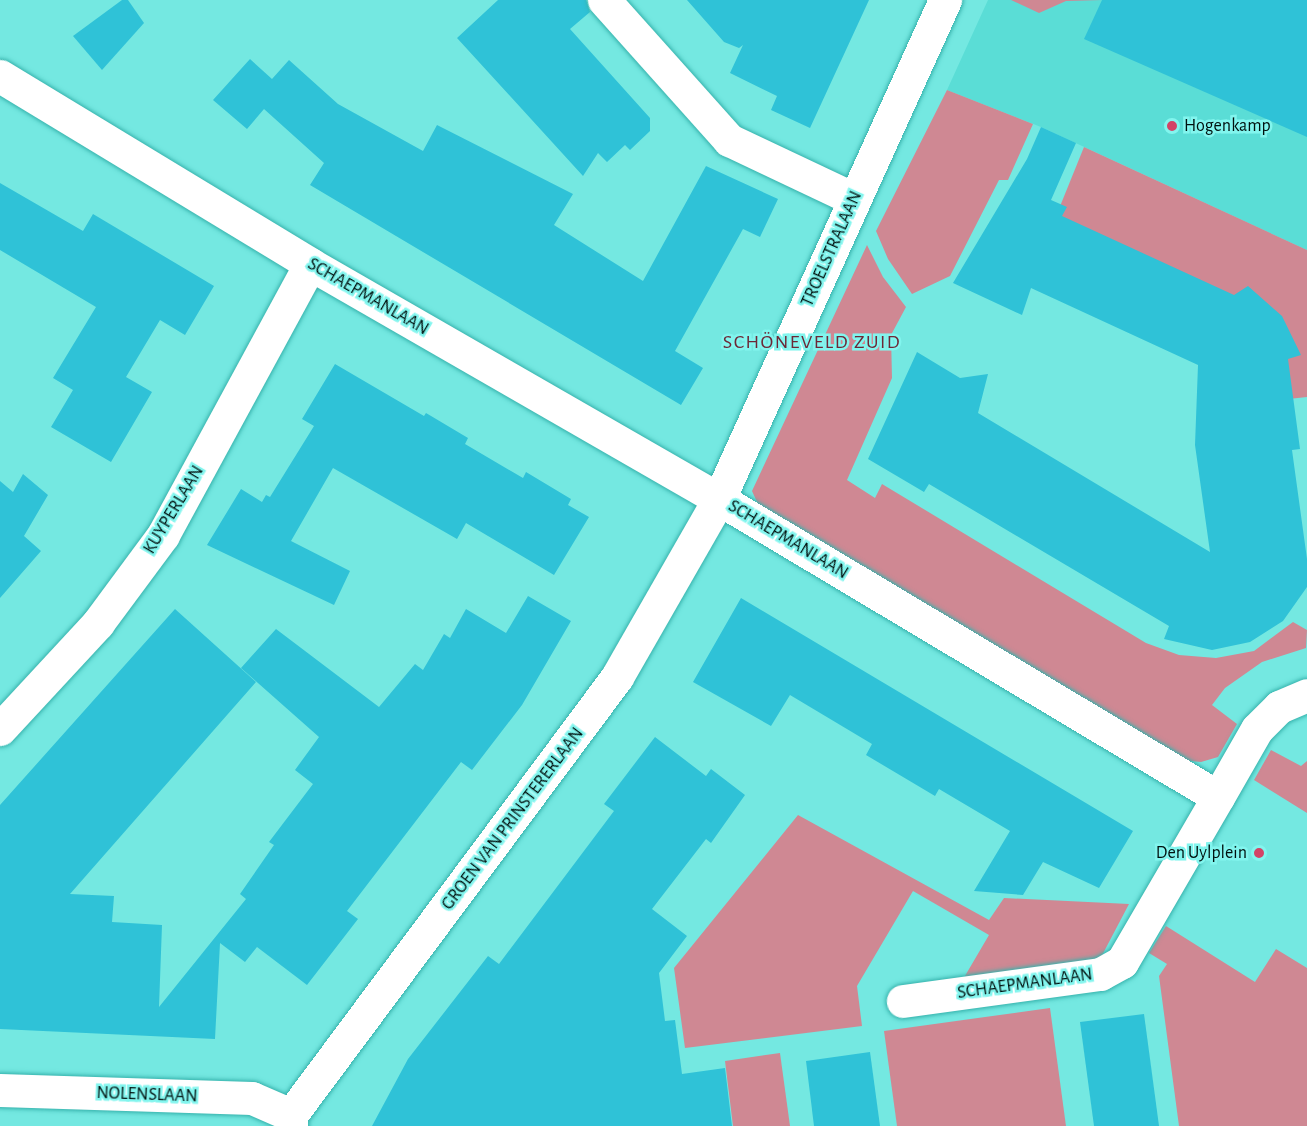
<!DOCTYPE html>
<meta charset="utf-8">
<style>
body{margin:0}
#map{position:relative;width:1307px;height:1126px;overflow:hidden;background:#74e8e1;font-family:"Alegreya Sans",sans-serif}
div>[style]{position:absolute}
.built>*{inset:0;background:#5addd6}
.green>*{inset:0;background:#cf8893}
.building>*{inset:0;background:#2fc2d7}
.roads{filter:drop-shadow(0 0 2px #36b2ac) drop-shadow(0 0 2px #36b2ac)}
.minor>*{height:33px;margin:-16.5px;padding:0 16.5px;transform-origin:16.5px;border-radius:16.5px;background:#fff}
.dots>*{width:16px;height:16px;translate:-50% -50%;box-sizing:border-box;border:3px solid #82f5ee;border-radius:50%}
span{translate:-50% -50%;white-space:nowrap;text-align:center;line-height:1.15;-webkit-text-stroke:5px #82f5ee;paint-order:stroke}
.poi-label{font-size:18px;color:#00100e}
.left{translate:0 -50%;text-align:left}
.right{translate:-100% -50%;text-align:right}
.street-label{font-size:18px;color:#00100e}
.neighbourhood-label{font-size:20px;color:#6d2736;letter-spacing:1.5px}
</style>
<div id="map">
<div class="built">
<div style="clip-path:polygon(988px 0,1307px 0,1307px 250px,1041px 127px,947px 90px)"></div>
</div>
<div class="green">
<div style="clip-path:polygon(1011px 0,1102px 0,1066px 1px,1039px 13px)"></div>
<div style="clip-path:polygon(947px 90px,1033px 124px,1008px 180px,999px 180px,950px 276px,912px 294px,888px 259px,876px 231px)"></div>
<div style="clip-path:polygon(1084px 147px,1307px 250px,1307px 397px,1279px 400px,1048px 236px)"></div>
<div style="clip-path:polygon(867px 245px,883px 277px,906px 307px,891px 335px,892px 378px,847px 480px,875px 498px,882px 484px,1146px 643px,1179px 655px,1216px 658px,1254px 651px,1293px 622px,1307px 630px,1306px 648px,1262px 662px,1225px 688px,1212px 705px,1237px 724px,1218px 757px,1201px 762px,1180px 760px,761px 511px,752px 491px)"></div>
<div style="clip-path:polygon(1271px 750px,1301px 766px,1307px 761px,1307px 813px,1254px 780px)"></div>
<div style="clip-path:polygon(798px 815px,989px 920px,1004px 898px,1129px 904px,1098px 963px,962px 981px,989px 935px,913px 891px,857px 986px,862px 1026px,685px 1048px,674px 968px)"></div>
<div style="clip-path:polygon(1166px 926px,1255px 982px,1276px 949px,1307px 968px,1307px 1126px,1179px 1126px,1159px 976px,1167px 964px,1149px 953px)"></div>
<div style="clip-path:polygon(1050px 1008px,1066px 1126px,897px 1126px,884px 1031px)"></div>
<div style="clip-path:polygon(780px 1053px,790px 1126px,733px 1126px,725px 1061px)"></div>
</div>
<div class="building">
<div style="clip-path:polygon(122px 0,128px 0,144px 23px,102px 70px,73px 36px)"></div>
<div style="clip-path:polygon(498px 0,586px 0,590px 12px,570px 29px,650px 118px,650px 131px,630px 150px,625px 145px,607px 162px,598px 153px,583px 176px,457px 38px)"></div>
<div style="clip-path:polygon(687px 0,869px 0,810px 128px,771px 110px,777px 96px,730px 73px,743px 45px,739px 48px,724px 42px)"></div>
<div style="clip-path:polygon(1102px 0,1307px 0,1307px 137px,1084px 39px)"></div>
<div style="clip-path:polygon(250px 59px,272px 79px,289px 60px,338px 104px,423px 151px,437px 125px,573px 194px,554px 225px,643px 281px,706px 166px,778px 199px,760px 237px,743px 229px,675px 351px,703px 368px,681px 405px,310px 185px,324px 163px,264px 109px,247px 129px,213px 100px)"></div>
<div style="clip-path:polygon(1041px 127px,1076px 143px,1051px 200px,1067px 207px,1062px 216px,1234px 295px,1248px 286px,1282px 316px,1301px 355px,1288px 359px,1300px 449px,1292px 450px,1307px 559px,1307px 587px,1283px 621px,1250px 642px,1212px 650px,1164px 639px,1169px 626px,929px 484px,924px 492px,868px 459px,917px 352px,960px 378px,988px 374px,978px 413px,1210px 552px,1195px 445px,1198px 365px,1031px 288px,1022px 315px,953px 283px,1027px 159px)"></div>
<div style="clip-path:polygon(0 183px,83px 231px,93px 214px,214px 286px,185px 335px,160px 320px,126px 377px,152px 392px,111px 462px,51px 427px,73px 390px,53px 378px,96px 307px,0 250px)"></div>
<div style="clip-path:polygon(335px 364px,424px 416px,426px 413px,468px 438px,465px 444px,523px 478px,526px 472px,571px 499px,568px 505px,589px 517px,554px 575px,466px 523px,457px 539px,333px 468px,291px 541px,350px 571px,334px 605px,207px 545px,241px 489px,262px 502px,266px 495px,270px 497px,314px 426px,302px 419px)"></div>
<div style="clip-path:polygon(23px 474px,48px 495px,24px 536px,41px 551px,0 598px,0 481px,13px 492px)"></div>
<div style="clip-path:polygon(528px 596px,571px 621px,522px 705px,472px 770px,461px 762px,347px 911px,358px 919px,307px 985px,257px 947px,245px 962px,220px 943px,215px 1039px,0 1029px,0 805px,175px 609px,256px 682px,70px 894px,114px 896px,112px 922px,162px 925px,159px 1007px,246px 899px,240px 894px,274px 845px,269px 842px,313px 784px,295px 770px,319px 737px,241px 668px,276px 629px,379px 707px,415px 664px,423px 670px,444px 634px,450px 638px,466px 609px,506px 633px)"></div>
<div style="clip-path:polygon(741px 598px,1133px 831px,1099px 888px,1043px 862px,1023px 895px,974px 891px,1010px 831px,939px 789px,935px 796px,866px 755px,872px 744px,790px 695px,771px 726px,693px 682px)"></div>
<div style="clip-path:polygon(655px 737px,706px 776px,711px 769px,745px 795px,711px 843px,706px 839px,652px 909px,687px 936px,659px 973px,665px 1021px,675px 1020px,682px 1074px,725px 1068px,732px 1126px,372px 1126px,408px 1059px,488px 956px,499px 964px,614px 811px,604px 804px)"></div>
<div style="clip-path:polygon(1144px 1014px,1159px 1126px,1094px 1126px,1080px 1022px)"></div>
<div style="clip-path:polygon(870px 1052px,880px 1126px,814px 1126px,806px 1061px)"></div>
</div>
<div class="roads">
<div class="minor">
<div style="left:604px;top:0;width:188px;rotate:48.2deg"></div>
<div style="left:729px;top:140px;width:138px;rotate:25.3deg"></div>
<div style="left:0;top:76px;width:363px;rotate:31.2deg"></div>
<div style="left:310px;top:264px;width:472px;rotate:29.9deg"></div>
<div style="left:719px;top:499px;width:581px;rotate:30.85deg"></div>
<div style="left:1218px;top:797px;width:191px;rotate:120.2deg"></div>
<div style="left:1122px;top:962px;width:25px;rotate:151deg"></div>
<div style="left:1100px;top:974px;width:199px;rotate:172.2deg"></div>
<div style="left:0;top:729px;width:144px;rotate:-47.2deg"></div>
<div style="left:98px;top:623px;width:109px;rotate:-53.5deg"></div>
<div style="left:163px;top:535px;width:308px;rotate:-61.5deg"></div>
<div style="left:1218px;top:797px;width:78px;rotate:-60.2deg"></div>
<div style="left:1257px;top:729px;width:31px;rotate:-45deg"></div>
<div style="left:1279px;top:707px;width:30px;rotate:-23deg"></div>
<div style="left:0;top:1090px;width:252px;rotate:1.8deg"></div>
<div style="left:252px;top:1098px;width:43px;rotate:23.6deg"></div>
<div style="left:291px;top:1126px;width:11px;rotate:-90deg"></div>
<div style="left:291px;top:1115px;width:546px;rotate:-53.34deg"></div>
<div style="left:617px;top:677px;width:205px;rotate:-60.2deg"></div>
<div style="left:719px;top:499px;width:548px;rotate:-65.63deg"></div>
</div>
</div>
<div class="dots">
<div style="left:1172px;top:126px;background:#d34366"></div>
<div style="left:1259px;top:853px;background:#d34366"></div>
</div>
<div class="poi-label">
<span class="left" style="left:1184px;top:126px">Hogenkamp</span>
<span class="right" style="left:1247px;top:853px">Den Uylplein</span>
</div>
<div class="street-label">
<span style="left:832px;top:249px;rotate:-66deg">TROELSTRALAAN</span>
<span style="left:368px;top:297px;rotate:30deg">SCHAEPMANLAAN</span>
<span style="left:174px;top:510px;rotate:-59deg">KUYPERLAAN</span>
<span style="left:788px;top:540px;rotate:31deg">SCHAEPMANLAAN</span>
<span style="left:513px;top:819px;rotate:-53deg">GROEN VAN PRINSTERERLAAN</span>
<span style="left:1025px;top:984px;rotate:-8deg">SCHAEPMANLAAN</span>
<span style="left:147px;top:1095px;rotate:2deg">NOLENSLAAN</span>
</div>
<div class="neighbourhood-label">
<span style="left:812px;top:342px">SCHÖNEVELD ZUID</span>
</div>
</div>
